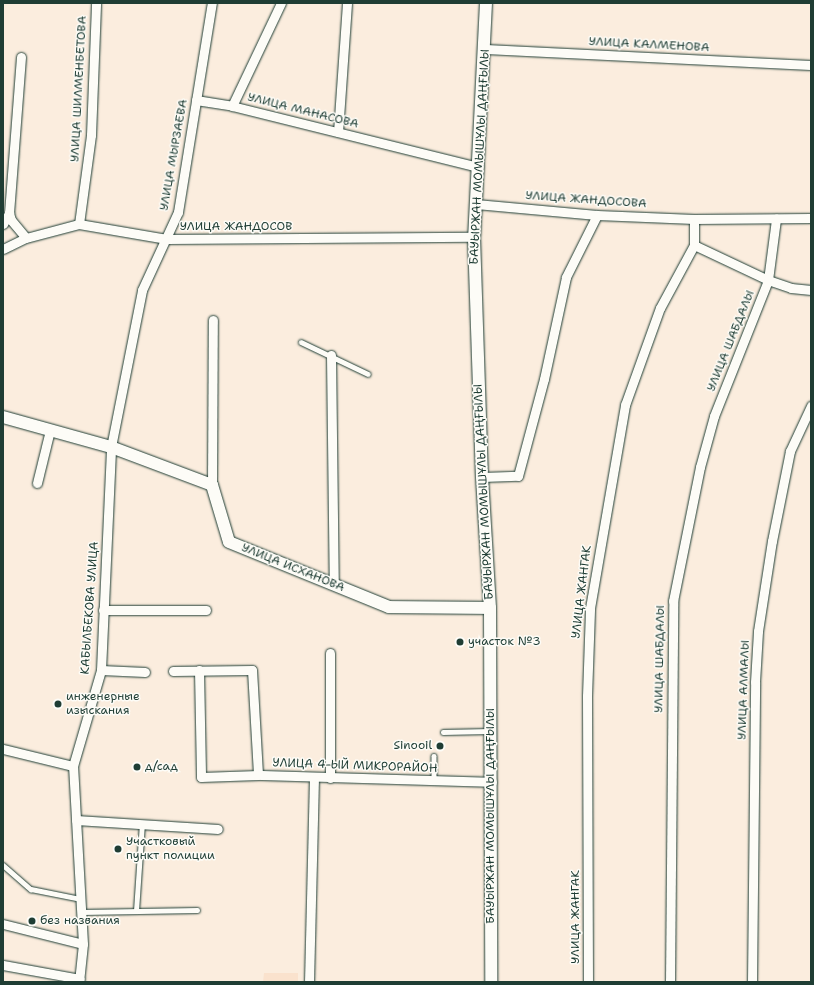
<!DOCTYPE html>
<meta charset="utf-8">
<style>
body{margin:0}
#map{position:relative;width:814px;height:985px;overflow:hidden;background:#fbedde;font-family:"Shantell Sans",sans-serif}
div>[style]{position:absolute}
.built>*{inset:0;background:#fae2cd}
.roads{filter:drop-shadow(0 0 1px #1f3d34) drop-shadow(0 0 1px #1f3d34)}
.lane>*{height:4.5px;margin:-2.25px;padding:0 2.25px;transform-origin:2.25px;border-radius:2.25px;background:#fdfcf7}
.street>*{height:9px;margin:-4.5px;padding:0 4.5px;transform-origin:4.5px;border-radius:4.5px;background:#fdfcf7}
.secondary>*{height:12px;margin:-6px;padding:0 6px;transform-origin:6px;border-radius:6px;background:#fdfcf7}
.dots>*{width:11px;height:11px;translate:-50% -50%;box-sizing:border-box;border:2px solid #fdfcf7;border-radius:50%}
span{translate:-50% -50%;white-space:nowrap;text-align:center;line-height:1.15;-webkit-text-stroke:3px #fdfcf7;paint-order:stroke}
.street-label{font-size:12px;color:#1f3d34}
.poi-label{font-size:12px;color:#1f3d34}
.left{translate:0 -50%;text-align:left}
.right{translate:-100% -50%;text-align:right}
.frame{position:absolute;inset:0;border:4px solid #1f3d34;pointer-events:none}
</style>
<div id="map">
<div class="built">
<div style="clip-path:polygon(264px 973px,298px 973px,298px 982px,263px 982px)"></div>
</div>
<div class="roads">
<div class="lane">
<div style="left:301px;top:342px;width:74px;rotate:25.5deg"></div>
<div style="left:443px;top:732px;width:46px;rotate:-1.2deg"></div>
<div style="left:434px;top:756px;width:24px;rotate:90deg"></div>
<div style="left:3px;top:865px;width:37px;rotate:41deg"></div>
<div style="left:31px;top:889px;width:51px;rotate:11.3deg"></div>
<div style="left:136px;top:911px;width:87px;rotate:-86.1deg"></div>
<div style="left:82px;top:912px;width:115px;rotate:-1deg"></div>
</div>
<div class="street">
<div style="left:281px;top:3px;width:114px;rotate:115.4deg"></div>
<div style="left:232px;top:106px;width:254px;rotate:13.9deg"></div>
<div style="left:485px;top:49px;width:326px;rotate:2.8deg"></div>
<div style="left:21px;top:57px;width:156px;rotate:94.4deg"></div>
<div style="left:9px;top:213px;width:7px;rotate:74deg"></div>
<div style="left:11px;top:220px;width:23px;rotate:50deg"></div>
<div style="left:196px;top:100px;width:36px;rotate:9deg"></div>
<div style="left:338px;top:132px;width:129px;rotate:-86deg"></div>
<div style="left:476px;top:204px;width:121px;rotate:5.2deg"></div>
<div style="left:597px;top:215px;width:97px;rotate:2.4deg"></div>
<div style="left:694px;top:219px;width:117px;rotate:-0.5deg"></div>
<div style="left:694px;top:219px;width:26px;rotate:90deg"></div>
<div style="left:694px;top:245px;width:82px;rotate:25.3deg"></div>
<div style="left:768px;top:280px;width:24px;rotate:19deg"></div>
<div style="left:791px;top:288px;width:20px;rotate:6deg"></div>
<div style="left:3px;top:224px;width:13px;rotate:-61deg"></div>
<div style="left:79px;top:224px;width:90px;rotate:-82.3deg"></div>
<div style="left:91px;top:135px;width:132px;rotate:-87.8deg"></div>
<div style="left:3px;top:249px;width:25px;rotate:-26deg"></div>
<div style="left:26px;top:238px;width:55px;rotate:-14.8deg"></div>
<div style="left:79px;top:224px;width:89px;rotate:9.7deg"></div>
<div style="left:167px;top:239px;width:307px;rotate:-0.4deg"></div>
<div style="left:331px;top:355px;width:230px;rotate:89.3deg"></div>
<div style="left:482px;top:477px;width:36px;rotate:-2deg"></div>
<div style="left:518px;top:476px;width:100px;rotate:-75deg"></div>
<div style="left:544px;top:379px;width:104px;rotate:-77.8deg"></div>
<div style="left:566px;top:277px;width:69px;rotate:-63.4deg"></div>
<div style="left:37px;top:483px;width:55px;rotate:-76.2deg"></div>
<div style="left:212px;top:485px;width:165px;rotate:-89.7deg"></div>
<div style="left:103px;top:610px;width:103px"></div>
<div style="left:330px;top:653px;width:125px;rotate:90deg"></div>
<div style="left:101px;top:670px;width:44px;rotate:2.6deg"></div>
<div style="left:199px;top:670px;width:107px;rotate:88.9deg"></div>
<div style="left:201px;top:777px;width:57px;rotate:-2deg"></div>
<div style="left:173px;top:671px;width:79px;rotate:-0.7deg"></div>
<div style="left:252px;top:670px;width:105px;rotate:86.7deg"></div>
<div style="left:258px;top:775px;width:234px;rotate:1.7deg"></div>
<div style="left:3px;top:749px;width:72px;rotate:13.7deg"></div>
<div style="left:76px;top:820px;width:142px;rotate:3.6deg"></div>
<div style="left:3px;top:924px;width:82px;rotate:14deg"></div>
<div style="left:3px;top:965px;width:78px;rotate:10.3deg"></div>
<div style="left:79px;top:982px;width:38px;rotate:-84deg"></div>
<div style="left:83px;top:944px;width:178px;rotate:-93.2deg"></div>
<div style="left:73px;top:766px;width:100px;rotate:-73.7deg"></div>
<div style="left:101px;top:670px;width:223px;rotate:-87.4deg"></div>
<div style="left:111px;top:447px;width:160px;rotate:-78.8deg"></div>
<div style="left:142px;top:290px;width:86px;rotate:-65.2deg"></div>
<div style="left:178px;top:212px;width:212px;rotate:-80.8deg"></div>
<div style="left:309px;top:982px;width:204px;rotate:-88.6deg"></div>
<div style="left:588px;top:982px;width:286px;rotate:-90.2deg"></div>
<div style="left:587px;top:696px;width:88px;rotate:-88deg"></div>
<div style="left:590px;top:608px;width:206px;rotate:-80.2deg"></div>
<div style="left:625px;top:405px;width:103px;rotate:-70.2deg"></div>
<div style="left:660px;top:308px;width:72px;rotate:-61.6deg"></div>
<div style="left:670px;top:982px;width:381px;rotate:-89.5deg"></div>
<div style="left:673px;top:601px;width:137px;rotate:-78.6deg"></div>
<div style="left:700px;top:467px;width:53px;rotate:-74.6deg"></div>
<div style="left:714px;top:416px;width:146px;rotate:-68.3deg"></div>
<div style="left:768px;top:280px;width:62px;rotate:-82.5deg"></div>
<div style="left:752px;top:982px;width:300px;rotate:-89.4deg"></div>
<div style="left:755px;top:682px;width:51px;rotate:-86.6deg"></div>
<div style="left:758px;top:631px;width:91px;rotate:-81.2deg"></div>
<div style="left:772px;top:541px;width:92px;rotate:-78.7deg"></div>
<div style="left:790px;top:451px;width:50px;rotate:-65deg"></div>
</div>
<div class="secondary">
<div style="left:486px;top:3px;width:234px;rotate:92.9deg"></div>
<div style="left:474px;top:237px;width:240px;rotate:88.1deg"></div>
<div style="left:482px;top:477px;width:131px;rotate:86.5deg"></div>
<div style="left:490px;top:608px;width:374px;rotate:89.8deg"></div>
<div style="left:3px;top:417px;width:112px;rotate:15.5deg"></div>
<div style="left:111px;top:447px;width:108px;rotate:20.6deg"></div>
<div style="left:212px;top:485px;width:59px;rotate:73.4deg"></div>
<div style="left:229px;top:542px;width:173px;rotate:22.1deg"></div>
<div style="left:389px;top:607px;width:101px;rotate:0.6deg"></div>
</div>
</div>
<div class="dots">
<div style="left:460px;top:642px;background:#1f3d34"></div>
<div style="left:58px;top:704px;background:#1f3d34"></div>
<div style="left:440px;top:746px;background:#1f3d34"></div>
<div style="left:137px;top:767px;background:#1f3d34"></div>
<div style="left:118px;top:849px;background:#1f3d34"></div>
<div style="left:32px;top:921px;background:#1f3d34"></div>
</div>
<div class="street-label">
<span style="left:649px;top:45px;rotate:3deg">УЛИЦА КАЛМЕНОВА</span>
<span style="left:79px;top:89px;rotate:-87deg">УЛИЦА ШИЛМЕНБЕТОВА</span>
<span style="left:303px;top:111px;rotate:14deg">УЛИЦА МАНАСОВА</span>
<span style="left:174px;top:155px;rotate:-80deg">УЛИЦА МЫРЗАЕВА</span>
<span style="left:480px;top:157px;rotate:-87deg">БАУЫРЖАН МОМЫШҰЛЫ ДАҢҒЫЛЫ</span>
<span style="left:586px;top:200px;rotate:4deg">УЛИЦА ЖАНДОСОВА</span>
<span style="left:236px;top:227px">УЛИЦА ЖАНДОСОВ</span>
<span style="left:731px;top:341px;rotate:-68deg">УЛИЦА ШАБДАЛЫ</span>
<span style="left:484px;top:492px;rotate:-93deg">БАУЫРЖАН МОМЫШҰЛЫ ДАҢҒЫЛЫ</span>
<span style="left:293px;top:568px;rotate:22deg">УЛИЦА ИСХАНОВА</span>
<span style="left:582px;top:592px;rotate:-83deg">УЛИЦА ЖАНГАК</span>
<span style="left:90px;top:608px;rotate:-86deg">КАБЫЛБЕКОВА УЛИЦА</span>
<span style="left:660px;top:659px;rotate:-89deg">УЛИЦА ШАБДАЛЫ</span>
<span style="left:744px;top:690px;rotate:-88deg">УЛИЦА АЛМАЛЫ</span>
<span style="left:355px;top:766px;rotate:2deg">УЛИЦА 4-ЫЙ МИКРОРАЙОН</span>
<span style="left:491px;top:816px;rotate:-90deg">БАУЫРЖАН МОМЫШҰЛЫ ДАҢҒЫЛЫ</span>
<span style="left:576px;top:917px;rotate:-90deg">УЛИЦА ЖАНГАК</span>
</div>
<div class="poi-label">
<span class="left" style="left:468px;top:642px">участок №3</span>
<span class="left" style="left:66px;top:704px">инженерные<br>изыскания</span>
<span class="right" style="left:432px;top:746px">Sinooil</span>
<span class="left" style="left:145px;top:767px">д/сад</span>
<span class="left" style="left:126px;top:849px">Участковый<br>пункт полиции</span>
<span class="left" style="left:40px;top:921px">без названия</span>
</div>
<div class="frame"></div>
</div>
